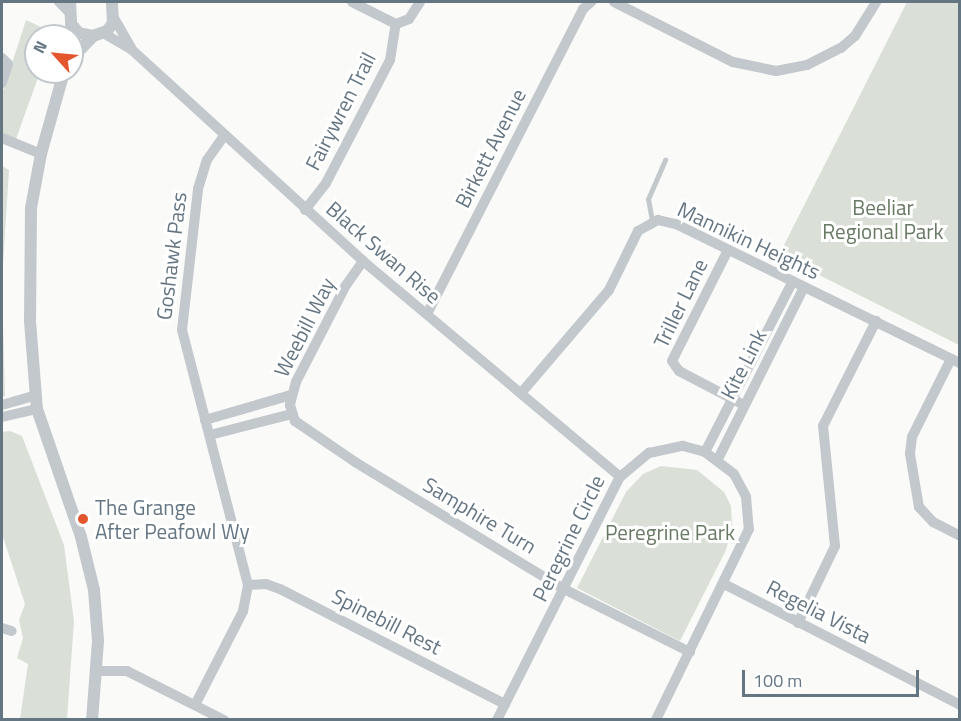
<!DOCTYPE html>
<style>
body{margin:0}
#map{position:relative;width:961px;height:721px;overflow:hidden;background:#fafaf8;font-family:"Titillium Web",sans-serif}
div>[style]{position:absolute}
.green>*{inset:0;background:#dadfd7}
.service>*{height:5px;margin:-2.5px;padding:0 2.5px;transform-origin:2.5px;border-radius:2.5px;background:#c3c8cc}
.minor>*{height:10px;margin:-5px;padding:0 5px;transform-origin:5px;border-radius:5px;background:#c3c8cc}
.tertiary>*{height:12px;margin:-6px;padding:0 6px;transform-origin:6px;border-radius:6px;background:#c3c8cc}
.dots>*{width:16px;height:16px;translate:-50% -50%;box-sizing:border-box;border:3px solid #fff;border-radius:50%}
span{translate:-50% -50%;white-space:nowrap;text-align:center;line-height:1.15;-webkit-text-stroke:6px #fff;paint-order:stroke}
.street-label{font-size:21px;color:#657683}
.park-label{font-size:21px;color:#687a64}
.poi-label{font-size:21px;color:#657683}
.left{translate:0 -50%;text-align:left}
.frame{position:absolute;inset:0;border:3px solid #657683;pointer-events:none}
.north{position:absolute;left:24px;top:24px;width:60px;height:60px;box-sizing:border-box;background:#fff;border:2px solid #c1c8cd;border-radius:50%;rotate:297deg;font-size:16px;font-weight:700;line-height:24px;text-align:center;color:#657683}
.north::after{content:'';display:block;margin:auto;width:21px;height:27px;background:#e4572e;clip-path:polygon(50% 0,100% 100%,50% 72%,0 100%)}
.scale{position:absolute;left:742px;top:670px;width:177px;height:27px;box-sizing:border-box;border:3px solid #657683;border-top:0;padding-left:8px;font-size:18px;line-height:21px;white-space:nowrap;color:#657683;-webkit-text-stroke:4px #fff;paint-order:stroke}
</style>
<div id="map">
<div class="green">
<div style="clip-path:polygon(907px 2px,959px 2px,959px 345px,779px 255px)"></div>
<div style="clip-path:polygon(26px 20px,43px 28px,45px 36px,36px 36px,36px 72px,40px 72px,15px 142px,2px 136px,2px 94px)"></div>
<div style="clip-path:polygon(2px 166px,9px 170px,2px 281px)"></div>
<div style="clip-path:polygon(2px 283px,5px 396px,2px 397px)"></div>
<div style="clip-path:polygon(10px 431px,22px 436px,64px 545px,74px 621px,67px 719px,20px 719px,28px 664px,17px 658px,23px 638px,19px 620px,25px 604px,2px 534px,2px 432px)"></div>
<div style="clip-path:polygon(661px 466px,697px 470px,724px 492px,731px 506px,732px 527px,726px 550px,680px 641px,577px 588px,626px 492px,643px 474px)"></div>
</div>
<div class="service">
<div style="left:652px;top:221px;width:22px;rotate:-100deg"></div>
<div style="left:648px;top:199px;width:43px;rotate:-66.4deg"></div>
</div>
<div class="minor">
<div style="left:59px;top:2px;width:13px;rotate:45deg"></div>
<div style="left:352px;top:2px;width:49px;rotate:26.6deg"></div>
<div style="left:396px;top:24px;width:14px;rotate:-21deg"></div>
<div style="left:409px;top:19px;width:20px;rotate:-57deg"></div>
<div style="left:614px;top:2px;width:133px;rotate:26.8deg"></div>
<div style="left:733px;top:62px;width:44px;rotate:11.8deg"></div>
<div style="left:776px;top:71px;width:32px;rotate:-11deg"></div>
<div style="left:807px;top:65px;width:38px;rotate:-27deg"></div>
<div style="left:841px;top:48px;width:18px;rotate:-41deg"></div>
<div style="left:855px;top:36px;width:40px;rotate:-58deg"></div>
<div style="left:114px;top:18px;width:34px;rotate:60deg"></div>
<div style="left:103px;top:33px;width:32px;rotate:30deg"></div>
<div style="left:131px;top:49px;width:314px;rotate:42.4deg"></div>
<div style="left:363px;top:261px;width:336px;rotate:40deg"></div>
<div style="left:2px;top:58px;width:8px;rotate:45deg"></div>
<div style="left:8px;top:64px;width:20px;rotate:108deg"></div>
<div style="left:2px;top:138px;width:42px;rotate:22.3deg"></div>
<div style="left:305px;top:210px;width:34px;rotate:-52deg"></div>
<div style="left:326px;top:183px;width:139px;rotate:-62.5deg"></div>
<div style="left:390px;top:60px;width:36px;rotate:-81deg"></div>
<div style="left:728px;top:250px;width:124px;rotate:116.8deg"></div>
<div style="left:672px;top:361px;width:12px;rotate:55deg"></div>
<div style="left:679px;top:371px;width:73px;rotate:27.6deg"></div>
<div style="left:363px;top:261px;width:29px;rotate:125deg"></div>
<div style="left:346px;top:285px;width:109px;rotate:117.3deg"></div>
<div style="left:296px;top:382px;width:24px;rotate:105deg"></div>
<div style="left:290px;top:405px;width:17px;rotate:73deg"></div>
<div style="left:295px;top:421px;width:73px;rotate:34.3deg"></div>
<div style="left:355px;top:462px;width:245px;rotate:31.3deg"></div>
<div style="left:564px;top:589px;width:141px;rotate:26.6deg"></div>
<div style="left:427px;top:314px;width:343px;rotate:-62.9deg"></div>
<div style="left:583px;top:9px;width:11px;rotate:-41deg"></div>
<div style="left:951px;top:359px;width:87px;rotate:116.6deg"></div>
<div style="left:912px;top:437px;width:17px;rotate:97deg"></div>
<div style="left:910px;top:454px;width:54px;rotate:80.4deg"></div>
<div style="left:919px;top:507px;width:21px;rotate:47deg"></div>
<div style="left:933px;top:522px;width:30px;rotate:27deg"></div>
<div style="left:522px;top:392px;width:134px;rotate:-49.5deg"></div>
<div style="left:609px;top:290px;width:66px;rotate:-63.8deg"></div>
<div style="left:638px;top:231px;width:23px;rotate:-29deg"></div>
<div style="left:658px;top:220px;width:18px;rotate:13deg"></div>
<div style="left:676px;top:224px;width:316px;rotate:26.1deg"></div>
<div style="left:2px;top:405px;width:33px;rotate:-16deg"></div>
<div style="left:2px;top:417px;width:36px;rotate:-13deg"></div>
<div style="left:205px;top:420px;width:90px;rotate:-16.2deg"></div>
<div style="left:210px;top:435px;width:85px;rotate:-14.4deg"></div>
<div style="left:705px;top:452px;width:192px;rotate:-62.8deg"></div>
<div style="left:718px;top:459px;width:192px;rotate:-63.4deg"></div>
<div style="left:724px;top:584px;width:265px;rotate:27.1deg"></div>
<div style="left:248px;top:585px;width:18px;rotate:-3deg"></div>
<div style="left:266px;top:584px;width:15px;rotate:20deg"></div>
<div style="left:280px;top:589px;width:253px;rotate:27.1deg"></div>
<div style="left:798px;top:623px;width:85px;rotate:-64.3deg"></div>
<div style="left:835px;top:546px;width:121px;rotate:-95.7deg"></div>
<div style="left:823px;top:426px;width:118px;rotate:-63.2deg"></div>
<div style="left:2px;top:628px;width:10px;rotate:17deg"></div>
<div style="left:97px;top:671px;width:30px"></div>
<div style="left:127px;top:671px;width:109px;rotate:26.8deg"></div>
<div style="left:195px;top:705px;width:106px;rotate:-62.9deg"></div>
<div style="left:243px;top:611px;width:26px;rotate:-79deg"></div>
<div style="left:248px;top:585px;width:263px;rotate:-104.5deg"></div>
<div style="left:182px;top:330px;width:142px;rotate:-83.5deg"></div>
<div style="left:198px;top:189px;width:30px;rotate:-73deg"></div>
<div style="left:207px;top:160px;width:28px;rotate:-55deg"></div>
<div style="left:497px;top:720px;width:272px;rotate:-63.2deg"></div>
<div style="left:620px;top:477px;width:38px;rotate:-40deg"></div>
<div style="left:649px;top:453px;width:35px;rotate:-12deg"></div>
<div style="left:683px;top:446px;width:23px;rotate:15deg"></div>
<div style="left:705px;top:452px;width:36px;rotate:37deg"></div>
<div style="left:734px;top:474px;width:26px;rotate:62deg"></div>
<div style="left:746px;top:497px;width:32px;rotate:85deg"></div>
<div style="left:749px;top:529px;width:212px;rotate:116deg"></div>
</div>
<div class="tertiary">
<div style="left:70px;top:2px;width:22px;rotate:87deg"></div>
<div style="left:71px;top:24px;width:12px;rotate:48deg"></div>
<div style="left:79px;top:33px;width:14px;rotate:12deg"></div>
<div style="left:93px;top:36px;width:15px;rotate:-20deg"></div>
<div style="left:107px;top:31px;width:10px;rotate:-53deg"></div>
<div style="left:113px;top:23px;width:21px;rotate:-93deg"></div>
<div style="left:72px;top:58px;width:30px;rotate:-46deg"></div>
<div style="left:64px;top:72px;width:85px;rotate:105.7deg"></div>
<div style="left:41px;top:154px;width:55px;rotate:100.5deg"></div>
<div style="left:31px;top:208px;width:113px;rotate:90.5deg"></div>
<div style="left:30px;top:321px;width:88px;rotate:85.5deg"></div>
<div style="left:37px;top:409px;width:135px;rotate:71deg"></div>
<div style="left:81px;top:537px;width:55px;rotate:76.2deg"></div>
<div style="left:94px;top:590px;width:51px;rotate:85.5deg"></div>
<div style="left:98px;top:641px;width:79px;rotate:94.3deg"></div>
</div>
<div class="dots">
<div style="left:83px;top:519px;background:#e4572e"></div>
</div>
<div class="street-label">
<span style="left:340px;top:111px;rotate:-63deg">Fairywren Trail</span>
<span style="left:490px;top:148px;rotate:-63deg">Birkett Avenue</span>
<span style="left:749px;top:240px;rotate:25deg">Mannikin Heights</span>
<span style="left:384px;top:252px;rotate:41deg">Black Swan Rise</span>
<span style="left:171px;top:256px;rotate:-83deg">Goshawk Pass</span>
<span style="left:680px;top:303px;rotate:-64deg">Triller Lane</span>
<span style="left:304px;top:327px;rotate:-63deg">Weebill Way</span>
<span style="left:743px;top:364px;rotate:-63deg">Kite Link</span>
<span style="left:480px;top:515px;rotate:31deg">Samphire Turn</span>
<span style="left:568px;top:538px;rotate:-64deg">Peregrine Circle</span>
<span style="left:819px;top:611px;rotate:27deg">Regelia Vista</span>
<span style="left:387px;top:621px;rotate:27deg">Spinebill Rest</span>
</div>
<div class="park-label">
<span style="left:883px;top:219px">Beeliar<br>Regional Park</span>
<span style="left:670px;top:532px">Peregrine Park</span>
</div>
<div class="poi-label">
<span class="left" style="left:95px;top:519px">The Grange<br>After Peafowl Wy</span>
</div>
<div class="frame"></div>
<div class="north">N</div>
<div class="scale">100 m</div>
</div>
